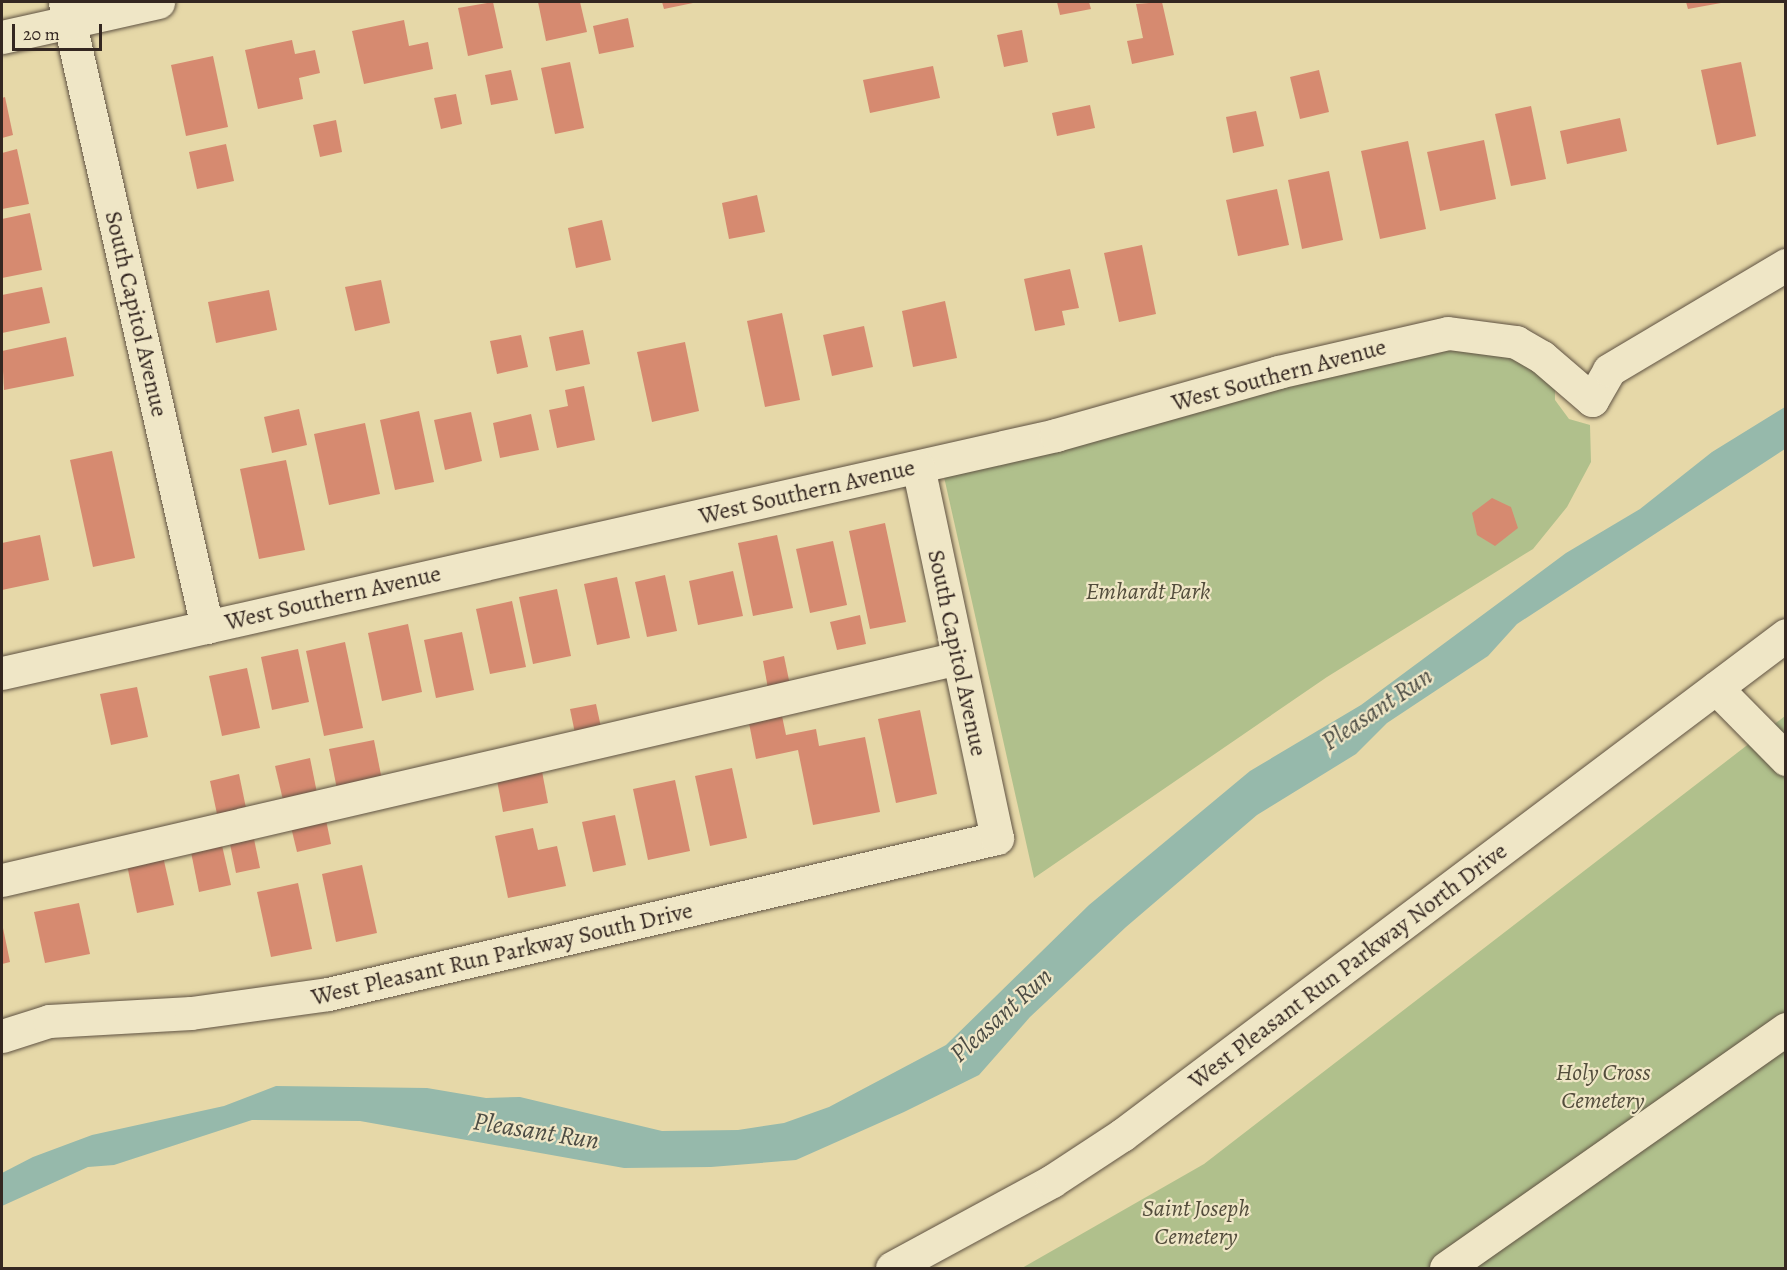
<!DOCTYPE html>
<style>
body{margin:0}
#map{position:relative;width:1787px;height:1270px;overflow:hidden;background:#e6d8a8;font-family:Alegreya,serif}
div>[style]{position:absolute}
.green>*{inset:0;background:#b0c08c}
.water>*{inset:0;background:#96b9ab}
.building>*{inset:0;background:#d68a70}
.roads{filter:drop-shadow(0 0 2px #605343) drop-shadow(0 0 2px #605343)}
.minor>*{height:33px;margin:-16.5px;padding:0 16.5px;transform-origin:16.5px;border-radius:16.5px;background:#efe6c6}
span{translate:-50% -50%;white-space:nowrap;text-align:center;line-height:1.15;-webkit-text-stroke:4.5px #efe6c6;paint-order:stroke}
.street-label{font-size:24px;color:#342721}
.park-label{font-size:24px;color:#534d3c;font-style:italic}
.water-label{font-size:26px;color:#4c4c44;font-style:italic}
.frame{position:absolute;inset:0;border:3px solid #342721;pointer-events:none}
.scale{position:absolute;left:12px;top:24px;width:90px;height:27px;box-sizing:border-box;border:3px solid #342721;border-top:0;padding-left:8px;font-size:18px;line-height:21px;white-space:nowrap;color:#342721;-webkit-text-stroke:4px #efe6c6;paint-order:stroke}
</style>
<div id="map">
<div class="green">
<div style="clip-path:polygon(1496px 338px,1555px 380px,1555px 400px,1569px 419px,1590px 425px,1591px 462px,1567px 507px,1533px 549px,1327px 677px,1034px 878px,942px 468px)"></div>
<div style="clip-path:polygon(1785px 716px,1785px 1268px,1022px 1268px,1204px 1164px)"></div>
</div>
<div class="water">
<div style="clip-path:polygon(1785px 407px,1785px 449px,1517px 624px,1488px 656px,1387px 723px,1356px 754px,1257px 815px,1126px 927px,1030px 1017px,979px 1075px,904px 1112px,796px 1160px,711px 1167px,624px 1168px,360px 1121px,252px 1120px,114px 1165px,88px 1167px,2px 1206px,2px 1173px,33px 1157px,92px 1135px,224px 1106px,276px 1086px,427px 1088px,486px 1098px,520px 1097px,662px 1131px,738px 1130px,784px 1123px,829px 1107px,946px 1045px,1089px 905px,1250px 771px,1361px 705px,1566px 553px,1640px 509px,1712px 452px)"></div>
</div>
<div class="building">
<div style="clip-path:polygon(493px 2px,503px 48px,468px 56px,458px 8px)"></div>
<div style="clip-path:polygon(538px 2px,580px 2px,587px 32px,546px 41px)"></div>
<div style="clip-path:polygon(662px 2px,693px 2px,693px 3px,664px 9px)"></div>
<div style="clip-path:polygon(1057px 2px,1089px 2px,1091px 9px,1060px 15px)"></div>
<div style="clip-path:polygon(1162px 2px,1174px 55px,1132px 64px,1127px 41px,1143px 38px,1136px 4px)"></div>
<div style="clip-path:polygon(1686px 2px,1721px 2px,1721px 3px,1688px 9px)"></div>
<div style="clip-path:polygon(628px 18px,634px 47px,599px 54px,593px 26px)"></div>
<div style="clip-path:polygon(404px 20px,409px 46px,428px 42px,433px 69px,364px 84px,352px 31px)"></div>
<div style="clip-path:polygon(1022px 30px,1028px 62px,1004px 67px,997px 35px)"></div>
<div style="clip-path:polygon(292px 40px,295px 54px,315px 50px,320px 73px,299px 78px,303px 99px,258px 109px,245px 50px)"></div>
<div style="clip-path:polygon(213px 56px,228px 127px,186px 136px,171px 65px)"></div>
<div style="clip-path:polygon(570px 62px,584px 128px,555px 134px,541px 68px)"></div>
<div style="clip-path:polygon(1741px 62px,1756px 136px,1717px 145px,1701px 70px)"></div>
<div style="clip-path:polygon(933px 66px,940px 98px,870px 113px,863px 80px)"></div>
<div style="clip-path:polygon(511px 70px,518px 100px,491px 105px,485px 75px)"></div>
<div style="clip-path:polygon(1319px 70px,1329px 112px,1300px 119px,1290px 77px)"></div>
<div style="clip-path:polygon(456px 94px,462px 124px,441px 129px,434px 98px)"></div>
<div style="clip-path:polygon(5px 97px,13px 135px,2px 138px,2px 98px)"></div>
<div style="clip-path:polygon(1090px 105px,1095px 128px,1057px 136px,1052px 113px)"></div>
<div style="clip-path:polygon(1531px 106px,1546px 179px,1511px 186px,1495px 114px)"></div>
<div style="clip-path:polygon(1256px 111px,1264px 146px,1233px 153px,1226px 117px)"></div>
<div style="clip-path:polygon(1620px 118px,1627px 151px,1567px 164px,1560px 131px)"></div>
<div style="clip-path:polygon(336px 120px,342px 152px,320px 157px,313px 125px)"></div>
<div style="clip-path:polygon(1484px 140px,1496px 199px,1440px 211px,1427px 152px)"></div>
<div style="clip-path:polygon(1408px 141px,1426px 229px,1380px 239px,1361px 151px)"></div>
<div style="clip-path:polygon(226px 144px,234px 181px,197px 189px,189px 152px)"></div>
<div style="clip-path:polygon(17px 149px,29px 204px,2px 209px,2px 153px)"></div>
<div style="clip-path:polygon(1329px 171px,1343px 240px,1302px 249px,1288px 180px)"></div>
<div style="clip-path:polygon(1277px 189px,1289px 245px,1238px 256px,1226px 200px)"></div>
<div style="clip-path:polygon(757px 195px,765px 232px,729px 239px,722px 203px)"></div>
<div style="clip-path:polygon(30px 213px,42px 270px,2px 278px,2px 219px)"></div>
<div style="clip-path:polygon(602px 220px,611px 260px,576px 268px,568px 228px)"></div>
<div style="clip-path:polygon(1142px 245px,1156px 314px,1119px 322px,1104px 253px)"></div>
<div style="clip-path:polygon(1070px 269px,1079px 308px,1062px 311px,1065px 325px,1035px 331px,1024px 279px)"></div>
<div style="clip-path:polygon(381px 280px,390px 323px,355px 331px,345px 287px)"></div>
<div style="clip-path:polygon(42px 287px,50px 323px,2px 333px,2px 295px)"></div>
<div style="clip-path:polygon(269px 290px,277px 330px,216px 343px,208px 302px)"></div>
<div style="clip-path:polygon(945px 301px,957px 358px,913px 367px,902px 311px)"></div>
<div style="clip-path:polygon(782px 313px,800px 400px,765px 407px,747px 321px)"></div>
<div style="clip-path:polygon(864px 326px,873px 367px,832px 376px,823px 335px)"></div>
<div style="clip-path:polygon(583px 330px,590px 364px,556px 371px,549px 337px)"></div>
<div style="clip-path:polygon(521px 335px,528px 367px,497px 374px,490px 341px)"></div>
<div style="clip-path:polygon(66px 337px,74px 376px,4px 390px,2px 351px)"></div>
<div style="clip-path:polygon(685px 342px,699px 411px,652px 422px,637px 352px)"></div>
<div style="clip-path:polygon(584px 386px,595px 440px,557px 448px,549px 410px,568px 406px,565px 390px)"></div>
<div style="clip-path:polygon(299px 409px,307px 445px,272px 453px,264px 417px)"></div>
<div style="clip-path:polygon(419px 411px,434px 482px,395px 490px,380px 420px)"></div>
<div style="clip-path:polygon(471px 412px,482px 461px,445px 470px,434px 420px)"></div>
<div style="clip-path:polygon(531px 414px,539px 450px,500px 458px,493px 423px)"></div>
<div style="clip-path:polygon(365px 423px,380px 494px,329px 505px,314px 434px)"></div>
<div style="clip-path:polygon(112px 451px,135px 558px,93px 567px,70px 460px)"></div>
<div style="clip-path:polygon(286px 460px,305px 550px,259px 559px,240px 469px)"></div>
<div style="clip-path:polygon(1492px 498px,1511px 507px,1518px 528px,1495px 546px,1477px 535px,1472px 513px)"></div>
<div style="clip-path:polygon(885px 523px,906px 622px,870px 629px,849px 531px)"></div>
<div style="clip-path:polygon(40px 535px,49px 580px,2px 590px,2px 543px)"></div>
<div style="clip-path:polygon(777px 535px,793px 608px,753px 616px,738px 543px)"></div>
<div style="clip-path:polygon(833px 541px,847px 605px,810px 613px,796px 549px)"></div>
<div style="clip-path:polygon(733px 571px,743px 616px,698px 625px,689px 581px)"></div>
<div style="clip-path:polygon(665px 575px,677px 631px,647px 637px,635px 582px)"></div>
<div style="clip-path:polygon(617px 577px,630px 638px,597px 645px,584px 584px)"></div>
<div style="clip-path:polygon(557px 589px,571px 656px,533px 664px,519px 597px)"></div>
<div style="clip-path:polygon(512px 601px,526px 667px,490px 674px,476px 609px)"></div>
<div style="clip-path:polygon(860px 615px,866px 644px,837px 650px,830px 622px)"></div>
<div style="clip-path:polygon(408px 624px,422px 692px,382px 701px,368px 633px)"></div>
<div style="clip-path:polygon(462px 632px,474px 690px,436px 698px,424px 640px)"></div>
<div style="clip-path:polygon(345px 642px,363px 728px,324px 736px,306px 651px)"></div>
<div style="clip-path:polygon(298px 649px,309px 702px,272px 710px,261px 657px)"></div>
<div style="clip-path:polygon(784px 656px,791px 690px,769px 694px,763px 661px)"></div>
<div style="clip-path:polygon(247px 668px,260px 728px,222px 736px,209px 676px)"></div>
<div style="clip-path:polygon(137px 687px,148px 737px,111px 745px,100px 694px)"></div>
<div style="clip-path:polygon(596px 704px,602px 732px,576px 738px,570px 709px)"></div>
<div style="clip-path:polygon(920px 710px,937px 794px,896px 803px,878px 719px)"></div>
<div style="clip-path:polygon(782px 716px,786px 735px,816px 729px,819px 746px,865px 737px,880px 812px,813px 825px,798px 750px,756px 759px,749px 723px)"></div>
<div style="clip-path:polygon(374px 740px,382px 780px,337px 789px,329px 749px)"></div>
<div style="clip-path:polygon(310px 758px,317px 793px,283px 800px,275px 766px)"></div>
<div style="clip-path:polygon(541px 766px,548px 803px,503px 812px,496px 775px)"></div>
<div style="clip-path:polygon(732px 768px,747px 838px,710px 846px,695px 776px)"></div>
<div style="clip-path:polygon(239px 774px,246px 808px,217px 814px,210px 781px)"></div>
<div style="clip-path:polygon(675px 780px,690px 851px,648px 860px,633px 789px)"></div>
<div style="clip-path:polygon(615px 815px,626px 865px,593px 872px,582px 822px)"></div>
<div style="clip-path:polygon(326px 820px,331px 844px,297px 852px,291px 827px)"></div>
<div style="clip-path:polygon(533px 828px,538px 850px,557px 846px,566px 886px,508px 898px,495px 836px)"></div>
<div style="clip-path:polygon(254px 839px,260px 868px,236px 873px,230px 844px)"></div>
<div style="clip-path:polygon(221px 841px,231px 885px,199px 892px,190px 847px)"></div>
<div style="clip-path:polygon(162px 852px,174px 905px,137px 913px,126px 860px)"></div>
<div style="clip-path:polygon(362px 865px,377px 933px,336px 942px,322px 874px)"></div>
<div style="clip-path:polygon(298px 883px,312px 949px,271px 957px,257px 892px)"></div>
<div style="clip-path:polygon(79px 903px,90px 954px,45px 963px,34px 912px)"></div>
<div style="clip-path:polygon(3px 928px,10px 962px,2px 964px,2px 929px)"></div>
</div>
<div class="roads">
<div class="minor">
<div style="left:65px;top:2px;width:641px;rotate:77.2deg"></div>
<div style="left:2px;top:37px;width:160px;rotate:-12.6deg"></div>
<div style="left:2px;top:673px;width:1081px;rotate:-12.72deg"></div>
<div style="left:1056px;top:435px;width:231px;rotate:-15.8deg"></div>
<div style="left:1278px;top:372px;width:174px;rotate:-12.9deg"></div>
<div style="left:1448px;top:333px;width:69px;rotate:7.5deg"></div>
<div style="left:1516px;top:342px;width:30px;rotate:30deg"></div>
<div style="left:1542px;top:357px;width:66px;rotate:40.7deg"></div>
<div style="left:1592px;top:400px;width:34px;rotate:-60deg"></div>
<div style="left:1609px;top:370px;width:206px;rotate:-30.7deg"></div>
<div style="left:1716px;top:688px;width:100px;rotate:45.4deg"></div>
<div style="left:2px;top:880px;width:981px;rotate:-13.07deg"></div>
<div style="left:2px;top:1036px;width:49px;rotate:-17.7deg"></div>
<div style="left:49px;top:1021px;width:142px;rotate:-3.2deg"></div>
<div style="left:191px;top:1013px;width:138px;rotate:-7.9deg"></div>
<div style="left:328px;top:994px;width:687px;rotate:-13.13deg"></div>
<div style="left:997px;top:838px;width:379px;rotate:-102deg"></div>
<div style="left:892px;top:1268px;width:182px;rotate:-28.5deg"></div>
<div style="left:1052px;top:1181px;width:84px;rotate:-33.3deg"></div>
<div style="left:1122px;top:1135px;width:831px;rotate:-36.98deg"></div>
<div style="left:1446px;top:1268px;width:416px;rotate:-35.1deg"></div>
</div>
</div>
<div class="street-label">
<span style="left:136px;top:314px;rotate:77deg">South Capitol Avenue</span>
<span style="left:1279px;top:375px;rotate:-15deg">West Southern Avenue</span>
<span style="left:807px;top:492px;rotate:-13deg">West Southern Avenue</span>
<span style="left:333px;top:598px;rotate:-13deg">West Southern Avenue</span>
<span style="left:957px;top:653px;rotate:78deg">South Capitol Avenue</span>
<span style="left:502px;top:954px;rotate:-13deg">West Pleasant Run Parkway South Drive</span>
<span style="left:1348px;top:966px;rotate:-37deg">West Pleasant Run Parkway North Drive</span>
</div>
<div class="park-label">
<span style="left:1148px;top:592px">Emhardt Park</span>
<span style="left:1603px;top:1087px">Holy Cross<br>Cemetery</span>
<span style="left:1196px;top:1223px">Saint Joseph<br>Cemetery</span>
</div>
<div class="water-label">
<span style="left:1377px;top:709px;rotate:-34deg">Pleasant Run</span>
<span style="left:1001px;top:1015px;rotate:-42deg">Pleasant Run</span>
<span style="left:536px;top:1131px;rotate:9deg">Pleasant Run</span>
</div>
<div class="frame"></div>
<div class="scale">20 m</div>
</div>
